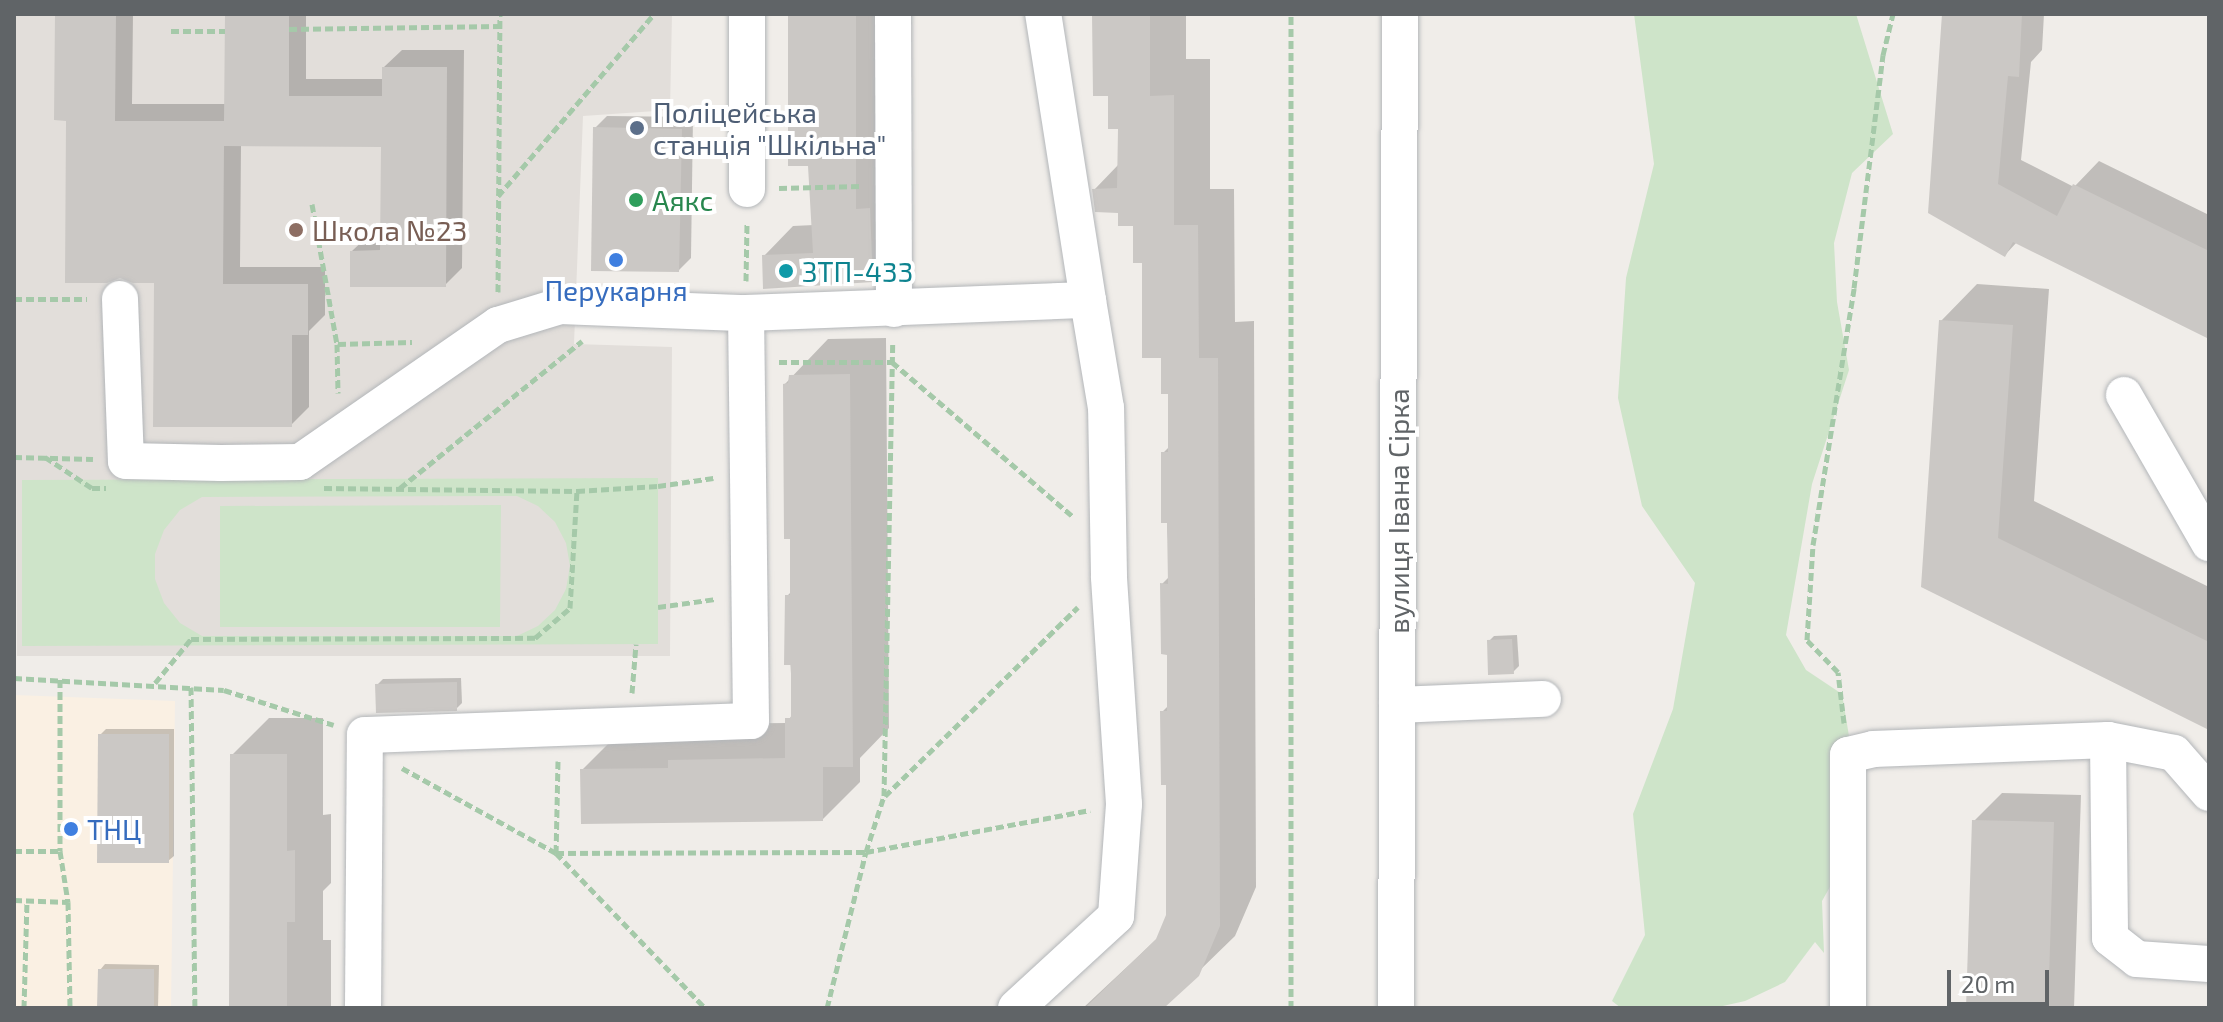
<!DOCTYPE html>
<meta charset="utf-8">
<style>
body{margin:0}
#map{position:relative;width:2223px;height:1022px;overflow:hidden;background:#f0ede9;font-family:"Exo 2",sans-serif}
div>[style]{position:absolute}
.commercial>*{inset:0;background:#faf0e3}
.education>*{inset:0;background:#e2deda}
.green>*{inset:0;background:#cee4c9}
.shadow>*{inset:0;background:#0003}
.building>*{inset:0;background:#cbc8c5}
.path>*{height:5px;margin-top:-2.5px;transform-origin:0;background:repeating-linear-gradient(90deg,#a5c9a9 0 8px,transparent 0 12px)}
.roads{filter:drop-shadow(0 0 2px #b3b6b9) drop-shadow(0 0 2px #b3b6b9)}
.minor>*{height:36px;margin:-18px;padding:0 18px;transform-origin:18px;border-radius:18px;background:#fff}
.dots>*{width:22px;height:22px;translate:-50% -50%;box-sizing:border-box;border:4px solid #fff;border-radius:50%}
span{translate:-50% -50%;white-space:nowrap;text-align:center;line-height:1.15;-webkit-text-stroke:8px #fff;paint-order:stroke}
.service-label{font-size:28px;color:#4e5e75}
.left{translate:0 -50%;text-align:left}
.leisure-label{font-size:28px;color:#27864d}
.education-label{font-size:28px;color:#785e54}
.culture-label{font-size:28px;color:#0d838f}
.shop-label{font-size:28px;color:#366cbe}
.street-label{font-size:28px;color:#606467}
.frame{position:absolute;inset:0;border:16px solid #606467;pointer-events:none}
.scale{position:absolute;left:1947px;top:970px;width:102px;height:36px;box-sizing:border-box;border:4px solid #606467;border-top:0;padding-left:10px;font-size:24px;line-height:28px;white-space:nowrap;color:#606467;-webkit-text-stroke:6px #fff;paint-order:stroke}
</style>
<div id="map">
<div class="commercial">
<div style="clip-path:polygon(14px 695px,175px 701px,171px 1008px,14px 1008px)"></div>
</div>
<div class="education">
<div style="clip-path:polygon(14px 14px,672px 14px,670px 110px,583px 116px,574px 344px,672px 347px,670px 656px,17px 656px)"></div>
</div>
<div class="green">
<div style="clip-path:polygon(1634px 14px,1856px 14px,1893px 134px,1852px 173px,1834px 243px,1837px 302px,1849px 370px,1812px 484px,1786px 635px,1806px 670px,1842px 694px,1860px 802px,1848px 855px,1822px 901px,1824px 953px,1815px 942px,1785px 982px,1745px 1001px,1714px 1008px,1621px 1008px,1612px 1001px,1645px 935px,1633px 814px,1673px 709px,1695px 583px,1642px 506px,1618px 398px,1626px 278px,1654px 164px)"></div>
<div style="clip-path:polygon(evenodd,658px 478px,658px 644px,22px 646px,22px 480px,658px 478px,517px 496px,538px 506px,555px 522px,566px 543px,570px 566px,566px 589px,555px 610px,538px 626px,517px 636px,202px 636px,180px 623px,164px 603px,155px 579px,155px 554px,164px 530px,180px 510px,202px 497px,517px 496px)"></div>
<div style="clip-path:polygon(501px 505px,500px 627px,220px 627px,220px 506px)"></div>
</div>
<div class="shadow">
<div style="clip-path:polygon(57px 14px,133px 14px,132px 104px,226px 104px,227px 14px,306px 14px,306px 79px,384px 79px,384px 67px,402px 50px,464px 50px,462px 268px,445px 285px,352px 251px,370px 234px,382px 233px,383px 145px,241px 145px,240px 267px,325px 267px,325px 315px,309px 331px,309px 407px,291px 425px,156px 281px,68px 119px)"></div>
<div style="clip-path:polygon(790px 14px,885px 14px,902px 251px,872px 280px,764px 256px,793px 226px,814px 225px,810px 164px)"></div>
<div style="clip-path:polygon(1094px 14px,1186px 14px,1186px 59px,1210px 59px,1210px 189px,1234px 189px,1235px 322px,1254px 321px,1256px 887px,1235px 936px,1161px 1008px,1083px 1008px,1159px 937px,1168px 916px,1168px 783px,1162px 712px,1169px 705px,1169px 653px,1162px 584px,1170px 576px,1163px 453px,1170px 446px,1170px 392px,1135px 224px,1094px 190px,1119px 164px,1120px 127px)"></div>
<div style="clip-path:polygon(1943px 14px,2044px 14px,2042px 50px,2031px 62px,2021px 160px,2074px 187px,2099px 161px,2209px 215px,2209px 337px,2017px 242px,2005px 255px)"></div>
<div style="clip-path:polygon(607px 116px,693px 117px,691px 258px,679px 270px,595px 128px)"></div>
<div style="clip-path:polygon(1977px 284px,2049px 289px,2034px 501px,2209px 587px,2209px 728px,1923px 585px,1941px 321px)"></div>
<div style="clip-path:polygon(886px 338px,889px 728px,860px 758px,860px 782px,823px 819px,582px 770px,619px 733px,707px 724px,787px 723px,793px 713px,787px 596px,792px 591px,785px 384px,828px 339px)"></div>
<div style="clip-path:polygon(1517px 635px,1519px 666px,1513px 672px,1489px 641px,1494px 636px)"></div>
<div style="clip-path:polygon(461px 678px,462px 703px,456px 709px,377px 685px,383px 679px)"></div>
<div style="clip-path:polygon(269px 718px,323px 718px,323px 815px,331px 814px,331px 883px,323px 891px,323px 940px,331px 940px,331px 1008px,231px 1008px,232px 755px)"></div>
<div style="clip-path:polygon(106px 729px,174px 729px,174px 856px,168px 861px,100px 735px)"></div>
<div style="clip-path:polygon(2002px 793px,2081px 795px,2074px 1008px,1968px 1008px,1974px 821px)"></div>
<div style="clip-path:polygon(105px 964px,159px 965px,158px 1008px,99px 1008px,100px 970px)"></div>
</div>
<div class="building">
<div style="clip-path:polygon(55px 14px,116px 14px,115px 121px,224px 121px,225px 14px,289px 14px,289px 96px,382px 96px,382px 67px,447px 67px,446px 287px,350px 287px,350px 251px,380px 250px,381px 147px,224px 146px,223px 284px,308px 284px,308px 335px,292px 335px,292px 427px,153px 427px,154px 283px,133px 283px,120px 278px,107px 283px,65px 283px,66px 121px,54px 120px)"></div>
<div style="clip-path:polygon(788px 14px,856px 14px,856px 209px,870px 208px,873px 282px,763px 289px,762px 255px,813px 253px,808px 166px,788px 166px)"></div>
<div style="clip-path:polygon(1092px 14px,1150px 14px,1150px 96px,1174px 95px,1174px 225px,1198px 225px,1199px 358px,1218px 358px,1220px 926px,1199px 976px,1164px 1008px,1085px 1008px,1156px 939px,1166px 915px,1166px 785px,1161px 785px,1160px 711px,1167px 711px,1167px 655px,1161px 654px,1160px 583px,1168px 584px,1167px 523px,1161px 523px,1161px 452px,1168px 452px,1168px 394px,1161px 394px,1161px 358px,1142px 358px,1142px 263px,1133px 263px,1133px 226px,1118px 226px,1118px 213px,1095px 212px,1092px 189px,1117px 188px,1118px 129px,1108px 129px,1108px 96px,1093px 96px)"></div>
<div style="clip-path:polygon(1942px 14px,2022px 14px,2019px 77px,2008px 76px,1998px 184px,2057px 216px,2073px 184px,2209px 251px,2209px 339px,2013px 242px,2005px 257px,1928px 213px)"></div>
<div style="clip-path:polygon(593px 127px,682px 129px,679px 272px,591px 271px)"></div>
<div style="clip-path:polygon(1939px 320px,2013px 325px,1998px 538px,2209px 642px,2209px 730px,1921px 587px)"></div>
<div style="clip-path:polygon(850px 374px,853px 767px,823px 767px,823px 821px,581px 824px,580px 769px,668px 768px,668px 760px,785px 758px,785px 718px,791px 718px,791px 665px,784px 665px,785px 595px,790px 595px,790px 539px,784px 539px,783px 384px,788px 383px,789px 375px)"></div>
<div style="clip-path:polygon(1512px 639px,1514px 674px,1488px 675px,1487px 640px)"></div>
<div style="clip-path:polygon(457px 682px,457px 711px,376px 713px,375px 684px)"></div>
<div style="clip-path:polygon(98px 734px,169px 734px,169px 863px,97px 863px)"></div>
<div style="clip-path:polygon(230px 754px,287px 754px,287px 851px,295px 850px,295px 922px,287px 922px,287px 1008px,229px 1008px)"></div>
<div style="clip-path:polygon(1972px 820px,2054px 822px,2048px 1008px,1966px 1008px)"></div>
<div style="clip-path:polygon(98px 969px,154px 969px,154px 1008px,97px 1008px)"></div>
</div>
<div class="path">
<div style="left:289px;top:29px;width:211px;rotate:-0.8deg"></div>
<div style="left:171px;top:31px;width:54px"></div>
<div style="left:779px;top:188px;width:82px;rotate:-1.4deg"></div>
<div style="left:498px;top:196px;width:240px;rotate:-49.4deg"></div>
<div style="left:312px;top:204px;width:142px;rotate:79.9deg"></div>
<div style="left:337px;top:344px;width:49px;rotate:88.8deg"></div>
<div style="left:746px;top:281px;width:58px;rotate:-89deg"></div>
<div style="left:498px;top:292px;width:278px;rotate:-89.6deg"></div>
<div style="left:14px;top:299px;width:73px"></div>
<div style="left:338px;top:344px;width:74px;rotate:-1.5deg"></div>
<div style="left:779px;top:362px;width:113px"></div>
<div style="left:892px;top:362px;width:237px;rotate:40.5deg"></div>
<div style="left:14px;top:457px;width:79px;rotate:1.5deg"></div>
<div style="left:45px;top:457px;width:56px;rotate:33.4deg"></div>
<div style="left:92px;top:488px;width:14px"></div>
<div style="left:324px;top:488px;width:253px;rotate:0.7deg"></div>
<div style="left:400px;top:488px;width:234px;rotate:-38.9deg"></div>
<div style="left:658px;top:607px;width:59px;rotate:-7.9deg"></div>
<div style="left:14px;top:678px;width:210px;rotate:3.3deg"></div>
<div style="left:224px;top:690px;width:115px;rotate:17.7deg"></div>
<div style="left:60px;top:679px;width:172px;rotate:90deg"></div>
<div style="left:60px;top:851px;width:52px;rotate:81.1deg"></div>
<div style="left:68px;top:902px;width:106px;rotate:88.9deg"></div>
<div style="left:155px;top:683px;width:57px;rotate:-50.7deg"></div>
<div style="left:191px;top:639px;width:344px;rotate:-0.2deg"></div>
<div style="left:535px;top:638px;width:46px;rotate:-40.6deg"></div>
<div style="left:570px;top:608px;width:117px;rotate:-86.6deg"></div>
<div style="left:577px;top:491px;width:81px;rotate:-3.5deg"></div>
<div style="left:658px;top:486px;width:56px;rotate:-8.3deg"></div>
<div style="left:191px;top:687px;width:321px;rotate:89.3deg"></div>
<div style="left:632px;top:693px;width:49px;rotate:-85.3deg"></div>
<div style="left:1844px;top:723px;width:51px;rotate:-96.7deg"></div>
<div style="left:1838px;top:672px;width:45px;rotate:-134.1deg"></div>
<div style="left:1807px;top:640px;width:95px;rotate:-86.4deg"></div>
<div style="left:1813px;top:545px;width:260px;rotate:-80.9deg"></div>
<div style="left:1854px;top:288px;width:235px;rotate:-82.9deg"></div>
<div style="left:1883px;top:55px;width:42px;rotate:-76.3deg"></div>
<div style="left:558px;top:761px;width:92px;rotate:91.2deg"></div>
<div style="left:556px;top:853px;width:310px;rotate:-0.2deg"></div>
<div style="left:866px;top:852px;width:228px;rotate:-10.6deg"></div>
<div style="left:402px;top:768px;width:176px;rotate:28.9deg"></div>
<div style="left:556px;top:853px;width:215px;rotate:46.1deg"></div>
<div style="left:885px;top:796px;width:270px;rotate:-44.4deg"></div>
<div style="left:14px;top:851px;width:46px"></div>
<div style="left:14px;top:900px;width:54px;rotate:2.1deg"></div>
<div style="left:24px;top:1008px;width:107px;rotate:-88.4deg"></div>
<div style="left:827px;top:1008px;width:161px;rotate:-76deg"></div>
<div style="left:866px;top:852px;width:59px;rotate:-72.2deg"></div>
<div style="left:884px;top:796px;width:454px;rotate:-88.9deg"></div>
<div style="left:1291px;top:1008px;width:994px;rotate:-90deg"></div>
</div>
<div class="roads">
<div class="minor">
<div style="left:893px;top:14px;width:295px;rotate:89.8deg"></div>
<div style="left:747px;top:189px;width:175px;rotate:-90deg"></div>
<div style="left:120px;top:299px;width:162px;rotate:87.9deg"></div>
<div style="left:126px;top:461px;width:95px;rotate:1.2deg"></div>
<div style="left:221px;top:463px;width:79px;rotate:-0.7deg"></div>
<div style="left:300px;top:462px;width:241px;rotate:-34.7deg"></div>
<div style="left:498px;top:325px;width:65px;rotate:-17deg"></div>
<div style="left:560px;top:306px;width:186px;rotate:2.2deg"></div>
<div style="left:746px;top:313px;width:342px;rotate:-2.2deg"></div>
<div style="left:1088px;top:300px;width:290px;rotate:-98.9deg"></div>
<div style="left:2124px;top:395px;width:171px;rotate:60.1deg"></div>
<div style="left:1397px;top:705px;width:146px;rotate:-2.4deg"></div>
<div style="left:2108px;top:740px;width:198px;rotate:89.4deg"></div>
<div style="left:2110px;top:938px;width:34px;rotate:38deg"></div>
<div style="left:2137px;top:959px;width:72px;rotate:4deg"></div>
<div style="left:363px;top:1008px;width:273px;rotate:-89.6deg"></div>
<div style="left:365px;top:735px;width:386px;rotate:-2.1deg"></div>
<div style="left:751px;top:721px;width:408px;rotate:-90.7deg"></div>
<div style="left:1016px;top:1008px;width:136px;rotate:-42.6deg"></div>
<div style="left:1116px;top:916px;width:112px;rotate:-85.9deg"></div>
<div style="left:1124px;top:804px;width:228px;rotate:-93.8deg"></div>
<div style="left:1109px;top:576px;width:168px;rotate:-91deg"></div>
<div style="left:1106px;top:408px;width:109px;rotate:-99.5deg"></div>
<div style="left:1396px;top:1008px;width:994px;rotate:-89.77deg"></div>
<div style="left:1848px;top:1008px;width:253px;rotate:-90deg"></div>
<div style="left:1848px;top:755px;width:26px;rotate:-13deg"></div>
<div style="left:1873px;top:749px;width:235px;rotate:-2.2deg"></div>
<div style="left:2108px;top:740px;width:67px;rotate:11.1deg"></div>
<div style="left:2174px;top:753px;width:53px;rotate:48.8deg"></div>
</div>
</div>
<div class="dots">
<div style="left:637px;top:128px;background:#5c6f8a"></div>
<div style="left:636px;top:200px;background:#2e9e5b"></div>
<div style="left:296px;top:230px;background:#8d6e63"></div>
<div style="left:616px;top:260px;background:#3f7fe0"></div>
<div style="left:786px;top:271px;background:#0f9aa8"></div>
<div style="left:71px;top:829px;background:#3f7fe0"></div>
</div>
<div class="service-label">
<span class="left" style="left:653px;top:128px">Поліцейська<br>станція "Шкільна"</span>
</div>
<div class="leisure-label">
<span class="left" style="left:652px;top:200px">Аякс</span>
</div>
<div class="education-label">
<span class="left" style="left:312px;top:230px">Школа №23</span>
</div>
<div class="culture-label">
<span class="left" style="left:802px;top:271px">ЗТП-433</span>
</div>
<div class="shop-label">
<span style="left:616px;top:290px">Перукарня</span>
<span class="left" style="left:87px;top:829px">ТНЦ</span>
</div>
<div class="street-label">
<span style="left:1398px;top:511px;rotate:-90deg">вулиця Івана Сірка</span>
</div>
<div class="frame"></div>
<div class="scale">20 m</div>
</div>
